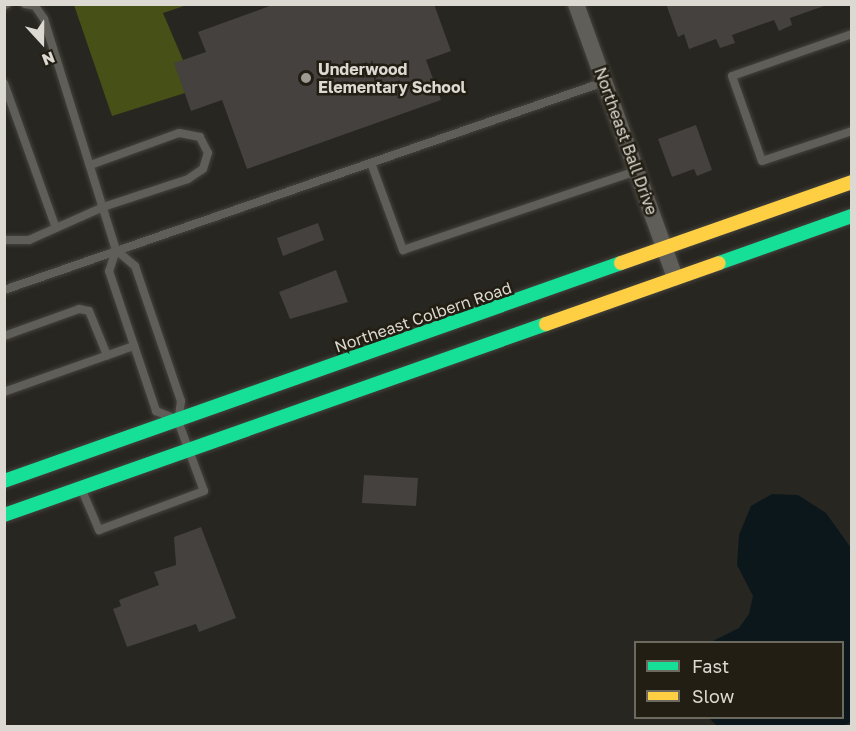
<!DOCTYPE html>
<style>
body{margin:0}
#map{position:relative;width:856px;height:731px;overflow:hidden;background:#282620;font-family:"Golos Text",sans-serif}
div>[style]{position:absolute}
.green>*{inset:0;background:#465017}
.water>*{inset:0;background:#0c171c}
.building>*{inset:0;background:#44413e}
.roads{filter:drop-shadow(0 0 2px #45433e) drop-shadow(0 0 2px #45433e)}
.lane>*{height:8px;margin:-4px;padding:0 4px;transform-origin:4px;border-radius:4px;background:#605e59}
.street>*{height:16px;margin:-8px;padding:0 8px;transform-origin:8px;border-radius:8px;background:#605e59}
.fast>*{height:14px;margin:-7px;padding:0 7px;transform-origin:7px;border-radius:7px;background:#16e098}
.slow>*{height:14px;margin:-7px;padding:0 7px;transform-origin:7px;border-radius:7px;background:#ffcf43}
.dots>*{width:16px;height:16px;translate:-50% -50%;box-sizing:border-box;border:3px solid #221e13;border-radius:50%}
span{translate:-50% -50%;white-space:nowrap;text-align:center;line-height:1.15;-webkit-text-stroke:5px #221e13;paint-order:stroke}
.poi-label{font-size:16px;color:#dcd9d2;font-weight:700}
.left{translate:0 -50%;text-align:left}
.street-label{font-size:16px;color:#dcd9d2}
.frame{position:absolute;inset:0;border:6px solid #dcd9d2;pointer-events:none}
.legend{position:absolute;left:634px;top:641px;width:210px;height:78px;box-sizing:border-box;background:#221e13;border:2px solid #6c695f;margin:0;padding:8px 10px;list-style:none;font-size:18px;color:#dcd9d2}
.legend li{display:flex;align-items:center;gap:12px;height:30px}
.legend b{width:30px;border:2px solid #6c695f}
.north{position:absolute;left:12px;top:12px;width:60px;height:60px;-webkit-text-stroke:4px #221e13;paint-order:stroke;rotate:159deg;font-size:16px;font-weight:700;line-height:24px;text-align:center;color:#dcd9d2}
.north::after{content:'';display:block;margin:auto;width:21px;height:27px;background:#dcd9d2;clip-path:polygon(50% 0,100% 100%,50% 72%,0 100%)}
</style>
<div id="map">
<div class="green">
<div style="clip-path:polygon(74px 5px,187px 5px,163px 13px,183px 60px,185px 93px,112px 116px)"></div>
</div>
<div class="water">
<div style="clip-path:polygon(772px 494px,798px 495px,826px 513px,851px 548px,851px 722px,843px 726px,717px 726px,709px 718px,842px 718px,842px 642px,711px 642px,739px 628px,749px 614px,753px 596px,737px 565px,739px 535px,751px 506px)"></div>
</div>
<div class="building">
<div style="clip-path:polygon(275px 4px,434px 4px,451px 51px,426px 60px,441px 100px,247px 169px,222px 100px,191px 111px,174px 63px,206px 52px,198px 32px)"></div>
<div style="clip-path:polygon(666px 4px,824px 4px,824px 6px,790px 18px,792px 25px,779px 31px,774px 20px,732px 35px,735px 43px,720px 48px,716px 39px,689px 49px,684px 34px,678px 37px)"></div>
<div style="clip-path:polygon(696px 125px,712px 170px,697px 176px,694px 169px,672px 177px,658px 139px)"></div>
<div style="clip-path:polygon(318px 223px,324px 240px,283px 256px,277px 238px)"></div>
<div style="clip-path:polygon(336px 270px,348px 302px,290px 319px,279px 292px)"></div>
<div style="clip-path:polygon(364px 475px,418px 478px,416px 506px,362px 503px)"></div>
<div style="clip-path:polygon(201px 527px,236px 618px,199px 632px,196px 624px,127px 647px,113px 609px,121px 606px,119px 600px,159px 585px,154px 572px,176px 565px,174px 537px)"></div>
</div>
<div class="roads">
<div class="lane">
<div style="left:25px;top:4px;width:10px;rotate:11deg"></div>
<div style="left:35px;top:6px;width:16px;rotate:55deg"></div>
<div style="left:44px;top:19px;width:242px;rotate:72.7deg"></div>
<div style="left:116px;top:250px;width:25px;rotate:40deg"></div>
<div style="left:135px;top:266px;width:143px;rotate:71.2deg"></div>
<div style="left:181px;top:401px;width:15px;rotate:98deg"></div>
<div style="left:4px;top:6px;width:4px;rotate:-34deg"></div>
<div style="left:852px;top:34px;width:127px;rotate:160.7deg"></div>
<div style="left:732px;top:76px;width:90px;rotate:70.6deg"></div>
<div style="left:762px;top:161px;width:95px;rotate:-18.4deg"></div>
<div style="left:4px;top:83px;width:154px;rotate:70.3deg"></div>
<div style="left:371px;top:163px;width:93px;rotate:69.8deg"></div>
<div style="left:403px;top:250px;width:246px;rotate:-18.7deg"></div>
<div style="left:4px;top:240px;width:25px"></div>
<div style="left:29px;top:240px;width:81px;rotate:-24deg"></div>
<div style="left:103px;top:207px;width:89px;rotate:-18.2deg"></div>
<div style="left:188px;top:179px;width:18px;rotate:-34deg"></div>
<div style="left:203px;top:169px;width:17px;rotate:-73deg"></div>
<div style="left:208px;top:153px;width:18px;rotate:-117deg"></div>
<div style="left:200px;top:137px;width:21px;rotate:-169deg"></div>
<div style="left:179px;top:133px;width:95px;rotate:160.2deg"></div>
<div style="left:116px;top:250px;width:22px;rotate:108deg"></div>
<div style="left:109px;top:271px;width:148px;rotate:71.4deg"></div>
<div style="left:156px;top:411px;width:16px;rotate:22deg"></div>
<div style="left:4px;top:290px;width:635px;rotate:-19.12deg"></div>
<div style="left:4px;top:336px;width:80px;rotate:-19.8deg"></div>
<div style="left:79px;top:309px;width:10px;rotate:11deg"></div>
<div style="left:89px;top:311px;width:48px;rotate:67.8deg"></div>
<div style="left:4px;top:392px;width:138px;rotate:-19.5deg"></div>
<div style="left:81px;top:488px;width:46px;rotate:66.8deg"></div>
<div style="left:99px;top:530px;width:112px;rotate:-20.4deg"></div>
<div style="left:204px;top:491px;width:75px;rotate:-110.4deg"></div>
</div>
<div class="street">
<div style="left:576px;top:4px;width:291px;rotate:70.1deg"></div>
</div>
<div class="fast">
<div style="left:719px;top:263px;width:141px;rotate:-19.5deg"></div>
<div style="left:4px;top:481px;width:654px;rotate:-19.46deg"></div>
<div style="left:4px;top:515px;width:575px;rotate:-19.41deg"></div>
</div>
<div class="slow">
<div style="left:621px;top:263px;width:245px;rotate:-19.3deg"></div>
<div style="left:546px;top:324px;width:183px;rotate:-19.4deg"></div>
</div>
</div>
<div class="dots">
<div style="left:306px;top:78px;background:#9d9a94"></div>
</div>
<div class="poi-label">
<span class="left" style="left:318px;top:78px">Underwood<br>Elementary School</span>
</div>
<div class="street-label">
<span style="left:626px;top:141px;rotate:70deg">Northeast Ball Drive</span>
<span style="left:423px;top:317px;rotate:-19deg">Northeast Colbern Road</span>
</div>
<div class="frame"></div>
<ul class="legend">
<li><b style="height:8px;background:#16e098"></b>Fast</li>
<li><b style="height:8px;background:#ffcf43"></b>Slow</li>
</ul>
<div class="north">N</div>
</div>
